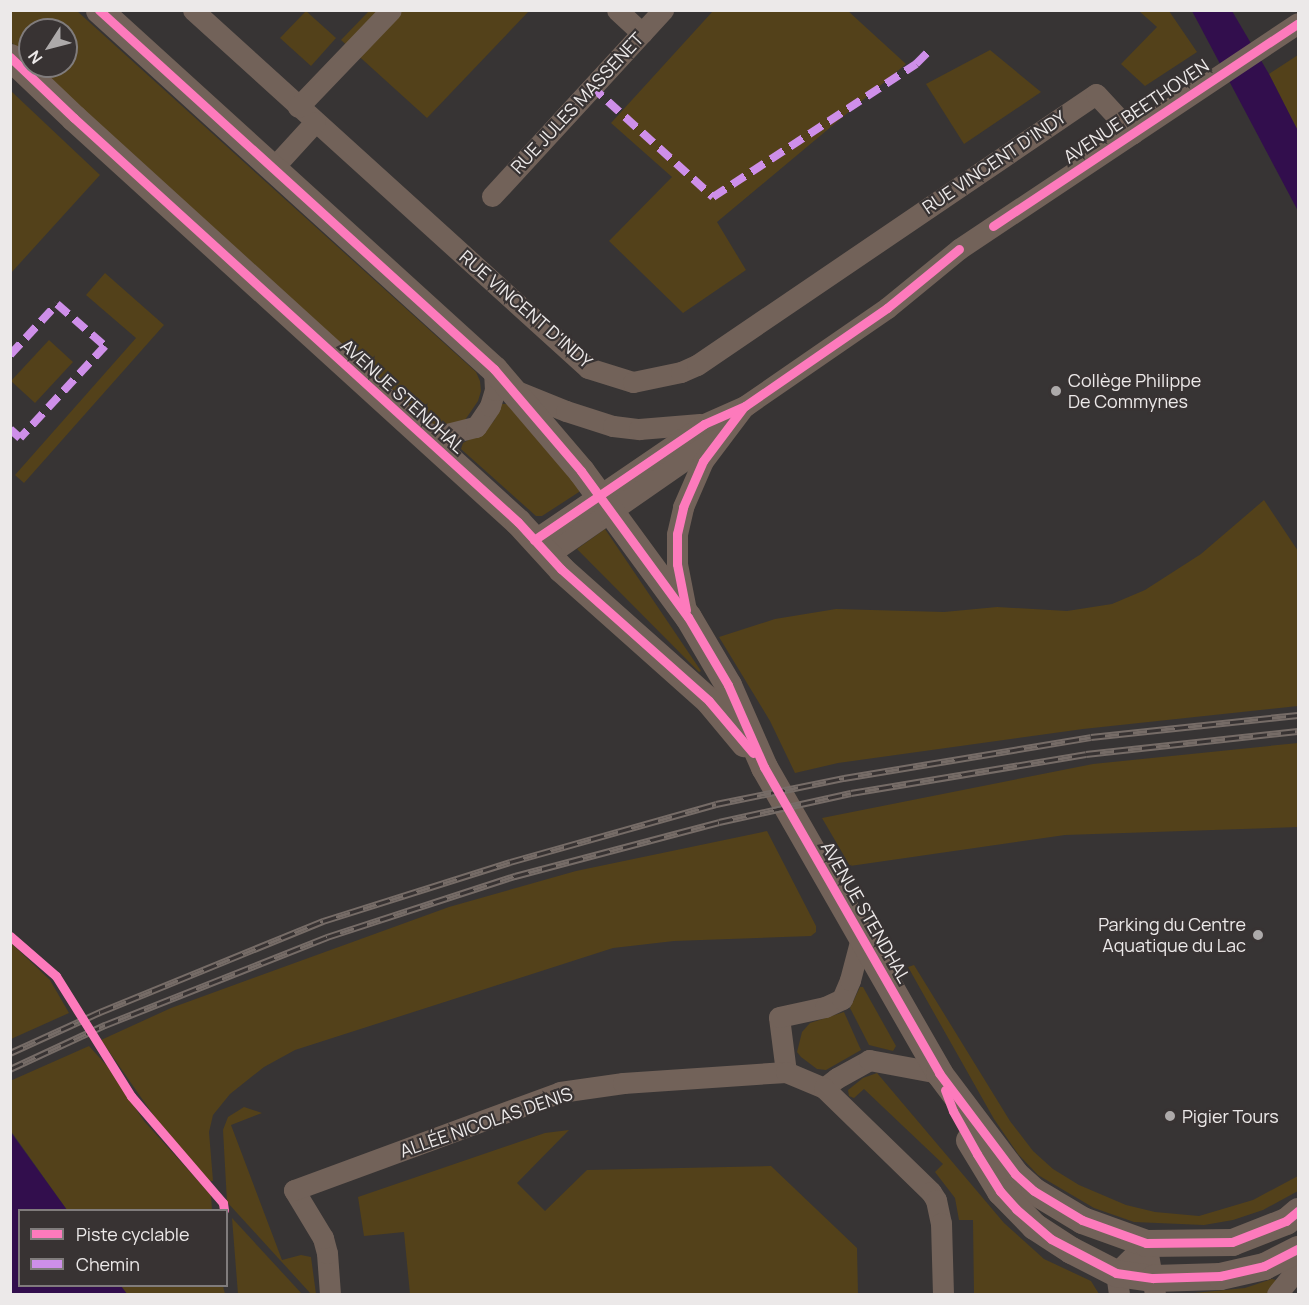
<!DOCTYPE html>
<meta charset="utf-8">
<style>
body{margin:0}
#map{position:relative;width:1309px;height:1305px;overflow:hidden;background:#373434;font-family:Manrope,sans-serif}
div>[style]{position:absolute}
.green>*{inset:0;background:#53411a}
.water>*{inset:0;background:#320e4d}
.minor>*{height:21px;margin:-10.5px;padding:0 10.5px;transform-origin:10.5px;border-radius:10.5px;background:#726259}
.tertiary>*{height:27px;margin:-13.5px;padding:0 13.5px;transform-origin:13.5px;border-radius:13.5px;background:#726259}
.rail>*{height:7px;margin-top:-3.5px;transform-origin:0;background:repeating-linear-gradient(90deg,#383333 0 14px,#766c67 0 28px);box-sizing:border-box;border-block:2px solid #766c67}
.quiet>*{height:8px;margin-top:-4px;transform-origin:0;background:repeating-linear-gradient(90deg,#ce8fe9 0 15px,transparent 0 23px)}
.cycleway>*{height:9px;margin:-4.5px;padding:0 4.5px;transform-origin:4.5px;border-radius:4.5px;background:#fd7abc}
.dots>*{width:16px;height:16px;translate:-50% -50%;box-sizing:border-box;border:3px solid #383333;border-radius:50%}
span{translate:-50% -50%;white-space:nowrap;text-align:center;line-height:1.15;-webkit-text-stroke:4.5px #383333;paint-order:stroke}
.street-label{font-size:18px;color:#ece9e9}
.poi-label{font-size:18px;color:#ece9e9}
.left{translate:0 -50%;text-align:left}
.right{translate:-100% -50%;text-align:right}
.frame{position:absolute;inset:0;border:12px solid #ece9e9;pointer-events:none}
.legend{position:absolute;left:18px;top:1209px;width:210px;height:78px;box-sizing:border-box;background:#383333;border:2px solid #807c7c;margin:0;padding:8px 10px;list-style:none;font-size:18px;color:#ece9e9}
.legend li{display:flex;align-items:center;gap:12px;height:30px}
.legend b{width:30px;border:2px solid #807c7c}
.north{position:absolute;left:18px;top:18px;width:60px;height:60px;box-sizing:border-box;background:#383333;border:2px solid #807c7c;border-radius:50%;rotate:234deg;font-size:16px;font-weight:700;line-height:24px;text-align:center;color:#ece9e9}
.north::after{content:'';display:block;margin:auto;width:21px;height:27px;background:#adaaaa;clip-path:polygon(50% 0,100% 100%,50% 72%,0 100%)}
</style>
<div id="map">
<div class="green">
<div style="clip-path:polygon(10px 11px,77px 11px,476px 372px,480px 381px,481px 391px,478px 401px,465px 420px,445px 429px,428px 424px,36px 66px,66px 66px,66px 30px,30px 30px,30px 60px,11px 42px)"></div>
<div style="clip-path:polygon(306px 11px,336px 38px,311px 66px,280px 38px)"></div>
<div style="clip-path:polygon(369px 11px,529px 11px,427px 118px,341px 40px)"></div>
<div style="clip-path:polygon(713px 11px,848px 11px,906px 64px,717px 222px,746px 270px,683px 313px,609px 241px,672px 177px,611px 123px)"></div>
<div style="clip-path:polygon(1139px 11px,1169px 11px,1197px 52px,1145px 86px,1121px 64px,1157px 27px)"></div>
<div style="clip-path:polygon(990px 50px,1041px 92px,964px 144px,926px 84px)"></div>
<div style="clip-path:polygon(1298px 55px,1298px 131px,1269px 74px)"></div>
<div style="clip-path:polygon(11px 91px,100px 175px,11px 273px)"></div>
<div style="clip-path:polygon(105px 273px,164px 325px,24px 483px,15px 475px,136px 338px,86px 295px)"></div>
<div style="clip-path:polygon(49px 340px,73px 362px,35px 403px,11px 381px)"></div>
<div style="clip-path:polygon(501px 404px,507px 404px,579px 486px,579px 492px,542px 516px,536px 516px,461px 449px,463px 443px,481px 433px,494px 421px)"></div>
<div style="clip-path:polygon(1264px 500px,1298px 551px,1298px 706px,1083px 729px,838px 763px,795px 773px,770px 721px,719px 637px,775px 619px,836px 609px,944px 612px,997px 607px,1067px 611px,1112px 604px,1145px 590px,1201px 554px)"></div>
<div style="clip-path:polygon(605px 529px,701px 671px,699px 672px,577px 549px)"></div>
<div style="clip-path:polygon(1298px 743px,1298px 827px,1065px 835px,850px 866px,822px 818px,1093px 764px)"></div>
<div style="clip-path:polygon(767px 831px,816px 926px,816px 932px,811px 936px,674px 941px,613px 948px,295px 1050px,264px 1067px,230px 1094px,213px 1115px,209px 1132px,213px 1181px,208px 1181px,161px 1126px,101px 1040px,171px 1008px,449px 907px,576px 871px)"></div>
<div style="clip-path:polygon(11px 943px,50px 980px,69px 1013px,11px 1039px)"></div>
<div style="clip-path:polygon(914px 965px,1010px 1121px,1033px 1151px,1053px 1169px,1079px 1185px,1126px 1205px,1155px 1212px,1199px 1216px,1253px 1200px,1298px 1176px,1298px 1191px,1263px 1210px,1233px 1220px,1204px 1225px,1134px 1222px,1094px 1208px,1038px 1175px,1018px 1154px,994px 1119px,908px 967px)"></div>
<div style="clip-path:polygon(860px 987px,863px 987px,896px 1046px,893px 1051px,869px 1045px,850px 1008px)"></div>
<div style="clip-path:polygon(844px 1012px,861px 1050px,826px 1070px,817px 1069px,801px 1057px,797px 1052px,802px 1032px,810px 1023px)"></div>
<div style="clip-path:polygon(89px 1046px,108px 1067px,144px 1121px,211px 1195px,212px 1210px,67px 1210px,11px 1131px,10px 1081px)"></div>
<div style="clip-path:polygon(877px 1073px,1004px 1223px,1044px 1259px,1091px 1281px,1099px 1294px,974px 1294px,973px 1220px,959px 1220px,955px 1198px,935px 1172px,943px 1164px,864px 1089px,854px 1098px,849px 1096px,848px 1090px,863px 1078px)"></div>
<div style="clip-path:polygon(244px 1107px,262px 1113px,231px 1125px,282px 1260px,301px 1255px,311px 1257px,316px 1294px,311px 1294px,227px 1202px,223px 1130px,228px 1117px)"></div>
<div style="clip-path:polygon(569px 1130px,517px 1183px,545px 1211px,587px 1170px,771px 1166px,857px 1248px,858px 1294px,410px 1294px,404px 1232px,364px 1236px,358px 1197px,545px 1133px)"></div>
<div style="clip-path:polygon(232px 1218px,302px 1294px,238px 1294px)"></div>
<div style="clip-path:polygon(1272px 1279px,1276px 1280px,1270px 1294px,1184px 1294px,1245px 1288px)"></div>
<div style="clip-path:polygon(121px 1286px,223px 1286px,225px 1294px,127px 1294px)"></div>
</div>
<div class="water">
<div style="clip-path:polygon(1192px 11px,1232px 11px,1269px 74px,1298px 131px,1298px 211px)"></div>
<div style="clip-path:polygon(10px 1131px,67px 1210px,20px 1210px,20px 1286px,121px 1286px,127px 1294px,11px 1294px)"></div>
</div>
<div class="minor">
<div style="left:193px;top:10px;width:533px;rotate:42.19deg"></div>
<div style="left:588px;top:368px;width:47px;rotate:17.3deg"></div>
<div style="left:633px;top:382px;width:49px;rotate:-11.8deg"></div>
<div style="left:681px;top:372px;width:17px;rotate:-24deg"></div>
<div style="left:697px;top:365px;width:482px;rotate:-34.2deg"></div>
<div style="left:1096px;top:94px;width:54px;rotate:47.2deg"></div>
<div style="left:617px;top:10px;width:34px;rotate:43deg"></div>
<div style="left:298px;top:107px;width:134px;rotate:-46.2deg"></div>
<div style="left:273px;top:168px;width:62px;rotate:-47.6deg"></div>
<div style="left:492px;top:196px;width:253px;rotate:-47.4deg"></div>
<div style="left:514px;top:390px;width:56px;rotate:22deg"></div>
<div style="left:566px;top:411px;width:49px;rotate:17.7deg"></div>
<div style="left:613px;top:426px;width:26px;rotate:7deg"></div>
<div style="left:639px;top:429px;width:61px;rotate:-4.7deg"></div>
<div style="left:415px;top:429px;width:25px;rotate:16deg"></div>
<div style="left:439px;top:436px;width:38px;rotate:-14deg"></div>
<div style="left:476px;top:427px;width:25px;rotate:-56deg"></div>
<div style="left:490px;top:406px;width:17px;rotate:-73deg"></div>
<div style="left:495px;top:390px;width:21px;rotate:-93deg"></div>
<div style="left:534px;top:540px;width:206px;rotate:-34.3deg"></div>
<div style="left:704px;top:424px;width:45px;rotate:-23.7deg"></div>
<div style="left:745px;top:406px;width:173px;rotate:-34.6deg"></div>
<div style="left:887px;top:308px;width:93px;rotate:-39.3deg"></div>
<div style="left:959px;top:249px;width:407px;rotate:-33.7deg"></div>
<div style="left:548px;top:555px;width:200px;rotate:-34.8deg"></div>
<div style="left:686px;top:610px;width:47px;rotate:-101.1deg"></div>
<div style="left:677px;top:564px;width:30px;rotate:-90deg"></div>
<div style="left:677px;top:534px;width:28px;rotate:-77deg"></div>
<div style="left:683px;top:507px;width:50px;rotate:-66.5deg"></div>
<div style="left:703px;top:461px;width:66px;rotate:-53deg"></div>
<div style="left:786px;top:1072px;width:55px;rotate:-97.3deg"></div>
<div style="left:779px;top:1017px;width:47px;rotate:-12.3deg"></div>
<div style="left:825px;top:1007px;width:19px;rotate:-25deg"></div>
<div style="left:842px;top:999px;width:21px;rotate:-67deg"></div>
<div style="left:850px;top:980px;width:43px;rotate:-75.3deg"></div>
<div style="left:824px;top:1088px;width:16px;rotate:-38deg"></div>
<div style="left:837px;top:1078px;width:37px;rotate:-29deg"></div>
<div style="left:869px;top:1060px;width:71px;rotate:10.5deg"></div>
<div style="left:1146px;top:1243px;width:52px;rotate:80deg"></div>
<div style="left:330px;top:1294px;width:41px;rotate:-94.2deg"></div>
<div style="left:327px;top:1253px;width:16px;rotate:-105deg"></div>
<div style="left:323px;top:1238px;width:56px;rotate:-121.1deg"></div>
<div style="left:294px;top:1190px;width:283px;rotate:-20.2deg"></div>
<div style="left:560px;top:1092px;width:64px;rotate:-8.1deg"></div>
<div style="left:623px;top:1083px;width:163px;rotate:-3.9deg"></div>
<div style="left:786px;top:1072px;width:41px;rotate:22.8deg"></div>
<div style="left:824px;top:1088px;width:149px;rotate:44.2deg"></div>
<div style="left:931px;top:1192px;width:9px;rotate:58deg"></div>
<div style="left:936px;top:1200px;width:24px;rotate:78deg"></div>
<div style="left:941px;top:1223px;width:71px;rotate:88.4deg"></div>
<div style="left:1119px;top:1294px;width:21px;rotate:-98deg"></div>
<div style="left:1116px;top:1273px;width:42px;rotate:-45deg"></div>
<div style="left:1277px;top:1294px;width:33px;rotate:-51deg"></div>
</div>
<div class="tertiary">
<div style="left:99px;top:10px;width:534px;rotate:42.27deg"></div>
<div style="left:494px;top:369px;width:134px;rotate:49.5deg"></div>
<div style="left:581px;top:471px;width:181px;rotate:53.8deg"></div>
<div style="left:688px;top:617px;width:79px;rotate:59.5deg"></div>
<div style="left:728px;top:685px;width:90px;rotate:66.3deg"></div>
<div style="left:764px;top:767px;width:353px;rotate:60.2deg"></div>
<div style="left:939px;top:1073px;width:126px;rotate:53deg"></div>
<div style="left:1015px;top:1174px;width:25px;rotate:42deg"></div>
<div style="left:1034px;top:1191px;width:56px;rotate:31.1deg"></div>
<div style="left:1082px;top:1220px;width:68px;rotate:19.8deg"></div>
<div style="left:1146px;top:1243px;width:86px;rotate:-0.7deg"></div>
<div style="left:1232px;top:1242px;width:58px;rotate:-21.3deg"></div>
<div style="left:1286px;top:1221px;width:16px;rotate:-40deg"></div>
<div style="left:10px;top:57px;width:88px;rotate:43.6deg"></div>
<div style="left:74px;top:118px;width:600px;rotate:42.3deg"></div>
<div style="left:518px;top:522px;width:64px;rotate:47.5deg"></div>
<div style="left:561px;top:569px;width:198px;rotate:41.7deg"></div>
<div style="left:709px;top:701px;width:55px;rotate:50.2deg"></div>
<div style="left:969px;top:1140px;width:60px;rotate:58.7deg"></div>
<div style="left:1000px;top:1191px;width:49px;rotate:45.8deg"></div>
<div style="left:1034px;top:1226px;width:44px;rotate:33deg"></div>
<div style="left:1071px;top:1250px;width:51px;rotate:27.1deg"></div>
<div style="left:1116px;top:1273px;width:37px;rotate:8deg"></div>
<div style="left:1153px;top:1278px;width:67px;rotate:-1.7deg"></div>
<div style="left:1220px;top:1276px;width:45px;rotate:-12.8deg"></div>
<div style="left:1264px;top:1266px;width:38px;rotate:-27deg"></div>
</div>
<div class="rail">
<div style="left:10px;top:1053px;width:99px;rotate:-24.5deg"></div>
<div style="left:100px;top:1012px;width:241px;rotate:-22.2deg"></div>
<div style="left:323px;top:921px;width:196px;rotate:-17.5deg"></div>
<div style="left:510px;top:862px;width:214px;rotate:-15.7deg"></div>
<div style="left:716px;top:804px;width:131px;rotate:-11.5deg"></div>
<div style="left:844px;top:778px;width:250px;rotate:-9.4deg"></div>
<div style="left:1091px;top:737px;width:208px;rotate:-6.1deg"></div>
<div style="left:10px;top:1069px;width:105px;rotate:-24.9deg"></div>
<div style="left:105px;top:1025px;width:239px;rotate:-21.6deg"></div>
<div style="left:327px;top:937px;width:198px;rotate:-18deg"></div>
<div style="left:515px;top:876px;width:211px;rotate:-14.8deg"></div>
<div style="left:719px;top:822px;width:135px;rotate:-12.4deg"></div>
<div style="left:851px;top:793px;width:238px;rotate:-9.4deg"></div>
<div style="left:1086px;top:754px;width:213px;rotate:-6.2deg"></div>
</div>
<div class="quiet">
<div style="left:591px;top:86px;width:165px;rotate:42.3deg"></div>
<div style="left:713px;top:197px;width:243px;rotate:-33.2deg"></div>
<div style="left:916px;top:64px;width:18px;rotate:-45deg"></div>
<div style="left:10px;top:355px;width:69px;rotate:-47.3deg"></div>
<div style="left:57px;top:304px;width:64px;rotate:41.2deg"></div>
<div style="left:105px;top:346px;width:125px;rotate:132.7deg"></div>
<div style="left:20px;top:438px;width:13px;rotate:-138deg"></div>
</div>
<div class="cycleway">
<div style="left:99px;top:10px;width:534px;rotate:42.27deg"></div>
<div style="left:494px;top:369px;width:134px;rotate:49.5deg"></div>
<div style="left:581px;top:471px;width:181px;rotate:53.8deg"></div>
<div style="left:688px;top:617px;width:79px;rotate:59.5deg"></div>
<div style="left:728px;top:685px;width:90px;rotate:66.3deg"></div>
<div style="left:764px;top:767px;width:353px;rotate:60.2deg"></div>
<div style="left:939px;top:1073px;width:126px;rotate:53deg"></div>
<div style="left:1015px;top:1174px;width:25px;rotate:42deg"></div>
<div style="left:1034px;top:1191px;width:56px;rotate:31.1deg"></div>
<div style="left:1082px;top:1220px;width:68px;rotate:19.8deg"></div>
<div style="left:1146px;top:1243px;width:86px;rotate:-0.7deg"></div>
<div style="left:1232px;top:1242px;width:58px;rotate:-21.3deg"></div>
<div style="left:1286px;top:1221px;width:16px;rotate:-40deg"></div>
<div style="left:10px;top:57px;width:88px;rotate:43.6deg"></div>
<div style="left:74px;top:118px;width:600px;rotate:42.3deg"></div>
<div style="left:518px;top:522px;width:64px;rotate:47.5deg"></div>
<div style="left:561px;top:569px;width:198px;rotate:41.7deg"></div>
<div style="left:709px;top:701px;width:68px;rotate:49.8deg"></div>
<div style="left:993px;top:226px;width:366px;rotate:-33.6deg"></div>
<div style="left:534px;top:540px;width:206px;rotate:-34.3deg"></div>
<div style="left:704px;top:424px;width:45px;rotate:-23.7deg"></div>
<div style="left:745px;top:406px;width:173px;rotate:-34.6deg"></div>
<div style="left:887px;top:308px;width:93px;rotate:-39.3deg"></div>
<div style="left:686px;top:610px;width:47px;rotate:-101.1deg"></div>
<div style="left:677px;top:564px;width:30px;rotate:-90deg"></div>
<div style="left:677px;top:534px;width:28px;rotate:-77deg"></div>
<div style="left:683px;top:507px;width:50px;rotate:-66.5deg"></div>
<div style="left:703px;top:461px;width:66px;rotate:-53deg"></div>
<div style="left:10px;top:936px;width:61px;rotate:41deg"></div>
<div style="left:56px;top:976px;width:142px;rotate:58deg"></div>
<div style="left:131px;top:1096px;width:141px;rotate:49.3deg"></div>
<div style="left:223px;top:1203px;width:7px;rotate:82deg"></div>
<div style="left:945px;top:1090px;width:22px;rotate:69deg"></div>
<div style="left:953px;top:1111px;width:49px;rotate:60.8deg"></div>
<div style="left:977px;top:1154px;width:44px;rotate:58.1deg"></div>
<div style="left:1000px;top:1191px;width:24px;rotate:48deg"></div>
<div style="left:1016px;top:1209px;width:46px;rotate:40.6deg"></div>
<div style="left:1051px;top:1239px;width:73px;rotate:27.6deg"></div>
<div style="left:1116px;top:1273px;width:37px;rotate:8deg"></div>
<div style="left:1153px;top:1278px;width:67px;rotate:-1.7deg"></div>
<div style="left:1220px;top:1276px;width:45px;rotate:-12.8deg"></div>
<div style="left:1264px;top:1266px;width:38px;rotate:-27deg"></div>
</div>
<div class="dots">
<div style="left:1056px;top:391px;background:#adaaaa"></div>
<div style="left:1258px;top:935px;background:#adaaaa"></div>
<div style="left:1170px;top:1116px;background:#adaaaa"></div>
</div>
<div class="street-label">
<span style="left:577px;top:103px;rotate:-47deg">RUE JULES MASSENET</span>
<span style="left:1136px;top:111px;rotate:-34deg">AVENUE BEETHOVEN</span>
<span style="left:994px;top:162px;rotate:-34deg">RUE VINCENT D'INDY</span>
<span style="left:526px;top:309px;rotate:41deg">RUE VINCENT D'INDY</span>
<span style="left:403px;top:396px;rotate:42deg">AVENUE STENDHAL</span>
<span style="left:866px;top:912px;rotate:60deg">AVENUE STENDHAL</span>
<span style="left:486px;top:1122px;rotate:-19deg">ALLÉE NICOLAS DENIS</span>
</div>
<div class="poi-label">
<span class="left" style="left:1068px;top:391px">Collège Philippe<br>De Commynes</span>
<span class="right" style="left:1246px;top:935px">Parking du Centre<br>Aquatique du Lac</span>
<span class="left" style="left:1182px;top:1116px">Pigier Tours</span>
</div>
<div class="frame"></div>
<ul class="legend">
<li><b style="height:8px;background:#fd7abc"></b>Piste cyclable</li>
<li><b style="height:8px;background:#ce8fe9"></b>Chemin</li>
</ul>
<div class="north">N</div>
</div>
